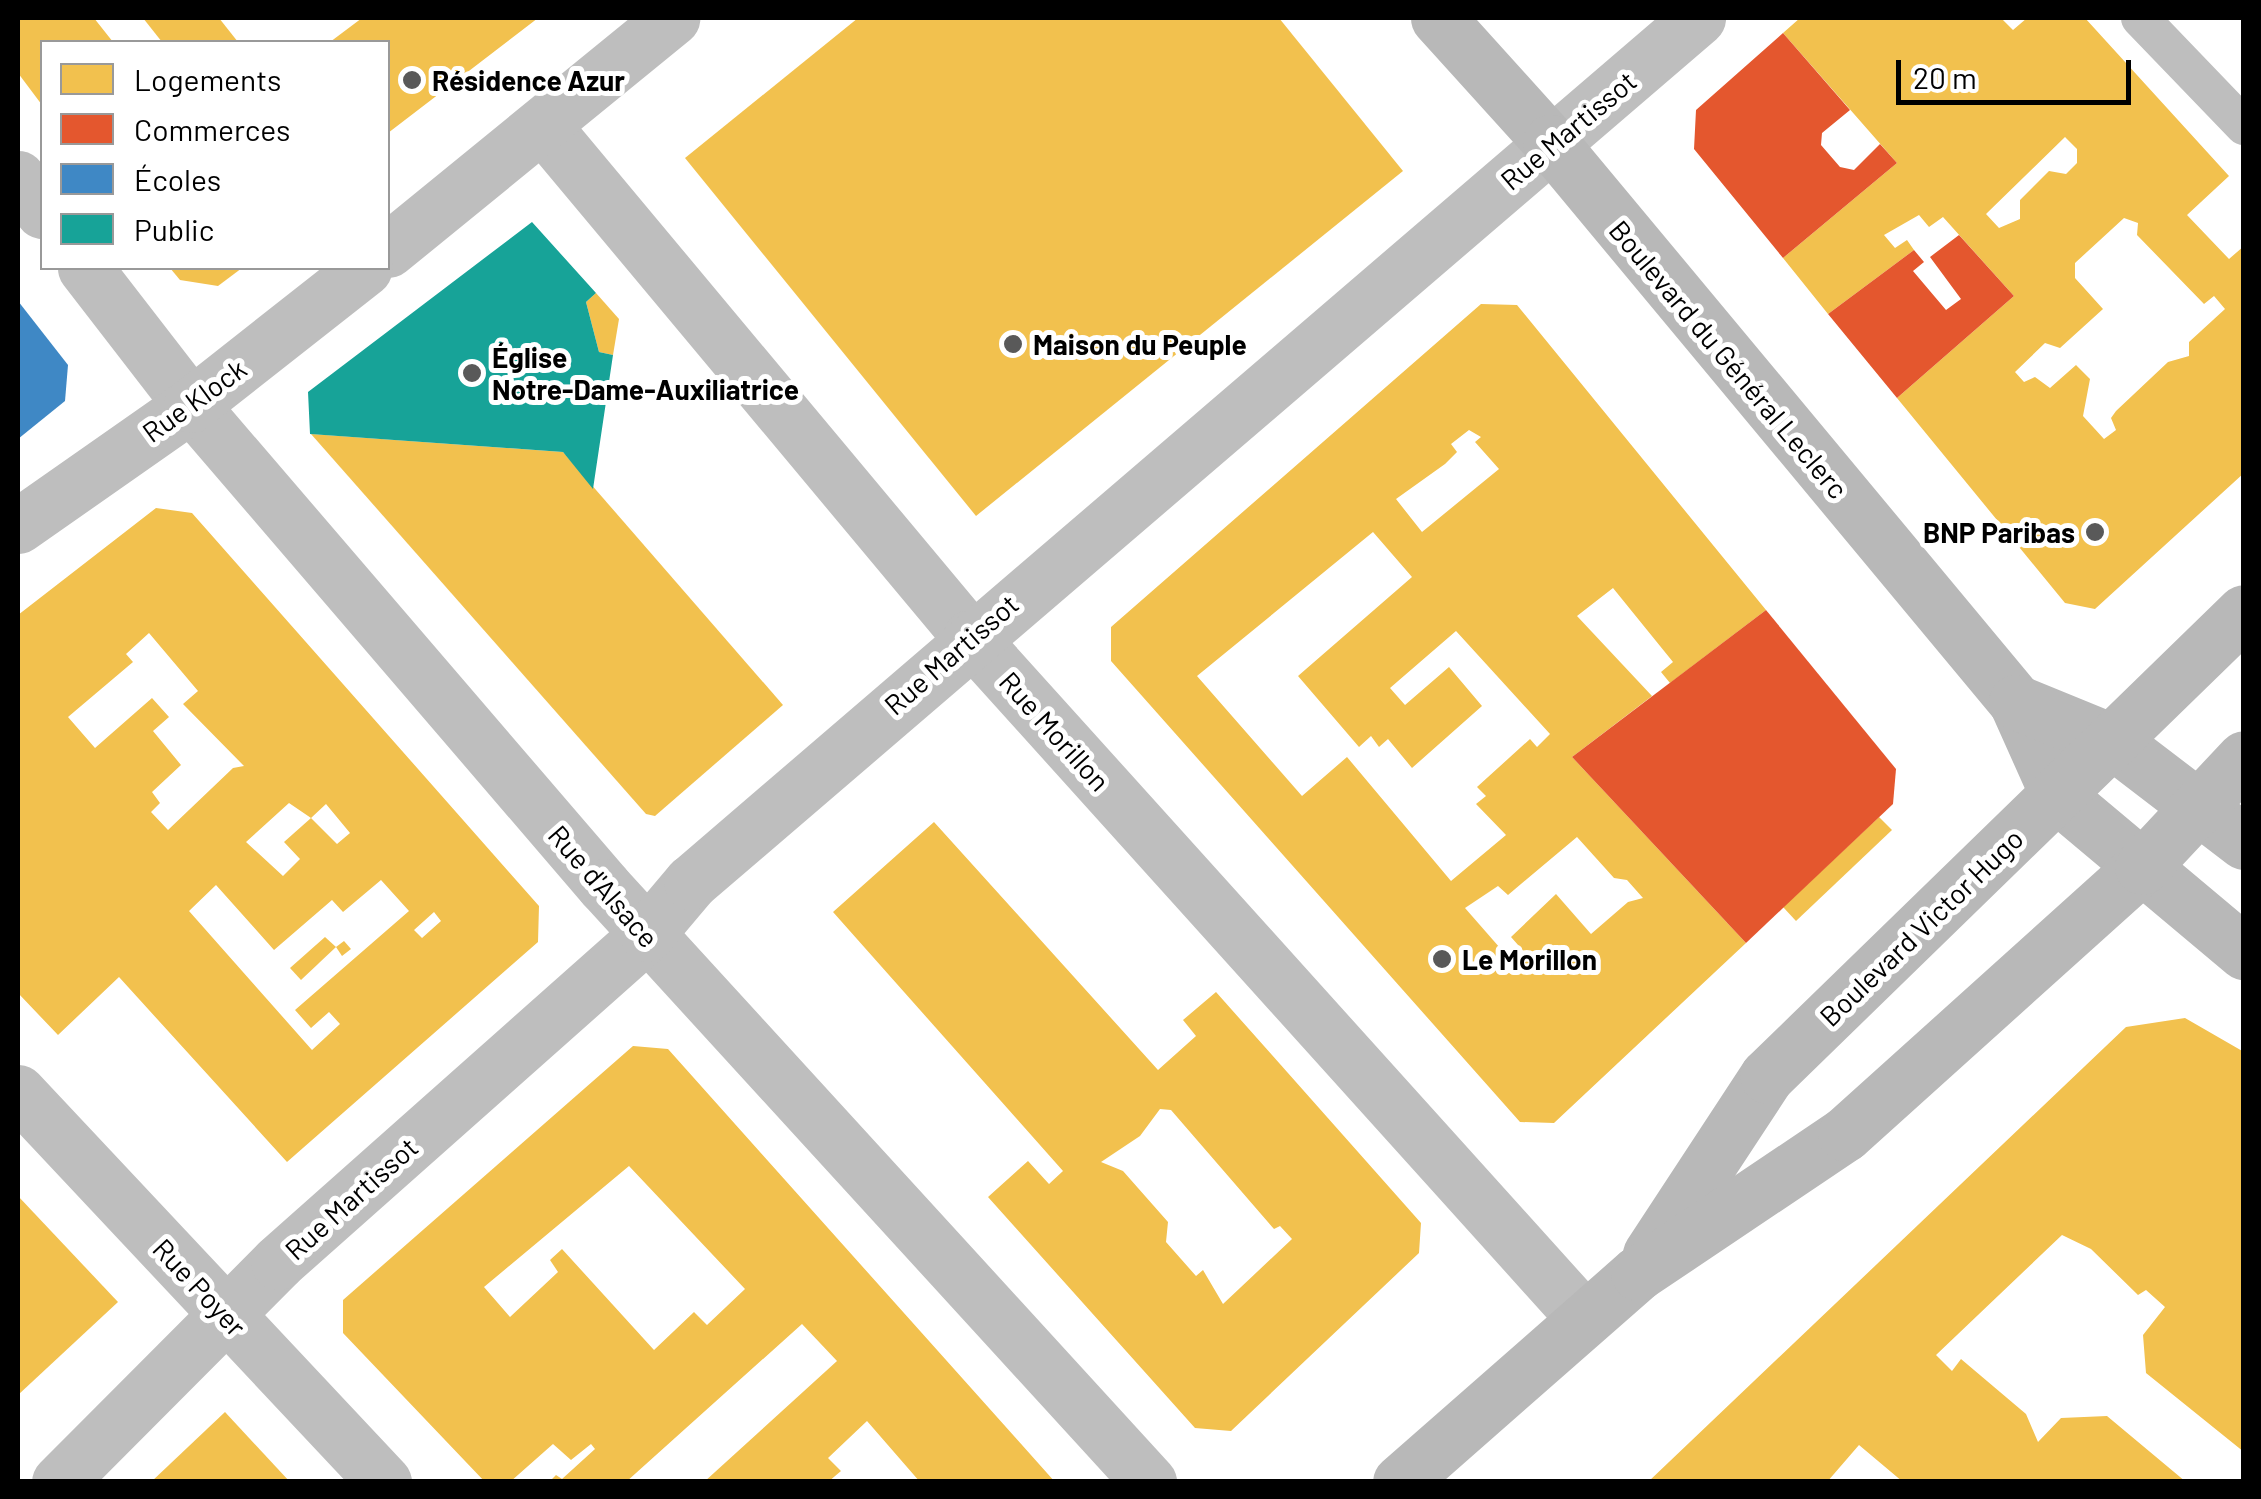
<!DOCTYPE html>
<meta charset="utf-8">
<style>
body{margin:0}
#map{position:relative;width:2261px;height:1499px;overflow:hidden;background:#fff;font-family:Barlow,sans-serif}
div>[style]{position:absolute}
.homes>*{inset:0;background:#f2c14e}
.shops>*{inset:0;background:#e4572e}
.schools>*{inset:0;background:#3f88c5}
.public>*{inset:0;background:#17a398}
.service>*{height:38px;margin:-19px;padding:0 19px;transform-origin:19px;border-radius:19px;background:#bebebe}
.pedestrian>*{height:55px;margin:-27.5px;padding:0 27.5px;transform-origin:27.5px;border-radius:27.5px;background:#bebebe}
.minor>*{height:55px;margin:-27.5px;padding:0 27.5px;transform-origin:27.5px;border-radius:27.5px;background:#bebebe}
.secondary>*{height:55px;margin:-27.5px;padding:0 27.5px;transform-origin:27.5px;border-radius:27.5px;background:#b8b8b8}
.dots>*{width:28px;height:28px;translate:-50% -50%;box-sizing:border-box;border:5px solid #fff;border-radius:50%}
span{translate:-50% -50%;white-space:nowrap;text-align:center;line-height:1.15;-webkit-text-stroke:10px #fff;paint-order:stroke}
.poi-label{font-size:28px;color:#000;font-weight:700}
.left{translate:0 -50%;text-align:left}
.right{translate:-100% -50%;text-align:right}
.street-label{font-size:28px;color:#000}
.frame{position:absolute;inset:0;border:20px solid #000;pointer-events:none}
.legend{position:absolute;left:40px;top:40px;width:350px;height:230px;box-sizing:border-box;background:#fff;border:2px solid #999;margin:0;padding:12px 18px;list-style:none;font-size:30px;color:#000}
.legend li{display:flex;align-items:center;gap:20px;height:50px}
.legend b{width:50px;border:2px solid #999}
.scale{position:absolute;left:1896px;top:60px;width:235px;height:45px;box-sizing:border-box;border:5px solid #000;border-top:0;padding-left:12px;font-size:30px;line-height:35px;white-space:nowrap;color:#000;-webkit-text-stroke:8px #fff;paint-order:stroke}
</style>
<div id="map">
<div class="homes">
<div style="clip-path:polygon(18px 18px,94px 18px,113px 42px,42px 42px,42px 105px,18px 73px)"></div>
<div style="clip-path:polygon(143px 18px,219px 18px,238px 42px,162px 42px)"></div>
<div style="clip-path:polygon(362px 18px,538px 18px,388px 133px,388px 42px,330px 42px)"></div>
<div style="clip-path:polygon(858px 18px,1279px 18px,1403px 171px,976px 516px,685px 158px)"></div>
<div style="clip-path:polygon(evenodd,1800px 18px,2001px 18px,2013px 30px,2027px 18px,2085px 18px,2229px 176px,2187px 215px,2229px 259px,2244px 246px,2244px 473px,2095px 609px,2065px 603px,1897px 398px,2014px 296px,1943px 217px,1929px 227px,1919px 215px,1884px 235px,1895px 248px,1907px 240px,1914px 250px,1828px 314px,1783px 258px,1897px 163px,1783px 33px,1800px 18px,2065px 137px,2077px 149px,2077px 163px,2066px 174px,2049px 171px,2020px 200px,2020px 219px,1999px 228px,1986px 214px,2065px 137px,1800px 18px,2124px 218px,2138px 223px,2137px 235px,2204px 304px,2214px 296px,2225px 309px,2189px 342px,2189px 356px,2168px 362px,2116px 411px,2111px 418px,2116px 430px,2104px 439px,2083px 416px,2090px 379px,2076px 365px,2050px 388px,2035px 377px,2024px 382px,2015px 372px,2045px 343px,2060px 348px,2103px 309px,2075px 278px,2075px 263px,2124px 218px)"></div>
<div style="clip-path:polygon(170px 268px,242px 268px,218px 286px,180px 280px)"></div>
<div style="clip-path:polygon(596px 293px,619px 319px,613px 355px,599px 352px,586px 302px)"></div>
<div style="clip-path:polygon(evenodd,1481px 304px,1517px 305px,1766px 610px,1670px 683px,1661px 672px,1673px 662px,1613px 588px,1577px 616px,1652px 696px,1572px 757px,1746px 943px,1554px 1123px,1520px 1122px,1111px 661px,1111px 627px,1481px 304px,1469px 430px,1481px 437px,1475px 442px,1499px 469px,1422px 532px,1396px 499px,1445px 464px,1457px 452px,1451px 444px,1469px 430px,1481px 304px,1373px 532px,1412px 577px,1298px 676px,1359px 747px,1371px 736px,1379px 747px,1388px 739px,1412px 768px,1482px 706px,1449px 667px,1405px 705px,1390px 688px,1456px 631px,1550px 734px,1537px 747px,1530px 739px,1477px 787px,1486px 796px,1476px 804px,1506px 835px,1451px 881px,1347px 757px,1302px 796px,1197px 676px,1373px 532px,1481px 304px,1577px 837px,1614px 878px,1627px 880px,1643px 898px,1628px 902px,1591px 934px,1556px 894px,1511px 937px,1526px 954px,1514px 964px,1465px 908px,1498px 886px,1508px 895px,1577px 837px)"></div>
<div style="clip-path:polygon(311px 434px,563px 452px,783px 705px,655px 816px,646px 814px)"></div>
<div style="clip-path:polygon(evenodd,156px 508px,192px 513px,539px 906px,538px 942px,287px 1162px,119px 977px,58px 1035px,18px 993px,18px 615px,156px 508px,149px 633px,198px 691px,183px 704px,244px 766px,233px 768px,168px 830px,151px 812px,160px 803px,152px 792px,181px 765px,153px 731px,169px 717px,152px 698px,95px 748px,68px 717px,133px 662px,126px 654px,149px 633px,156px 508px,289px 803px,311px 818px,284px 842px,300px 859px,283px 876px,246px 842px,289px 803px,156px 508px,326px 804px,350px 833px,337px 844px,311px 818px,326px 804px,156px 508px,381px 880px,409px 911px,295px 1010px,311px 1028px,329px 1012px,340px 1024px,312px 1050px,189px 911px,216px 885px,274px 950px,332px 900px,343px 912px,381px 880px,156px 508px,434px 912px,441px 921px,422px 938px,414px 930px,434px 912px)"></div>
<div style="clip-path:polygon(1879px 817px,1892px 830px,1796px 921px,1783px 907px)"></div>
<div style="clip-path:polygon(evenodd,934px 822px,1158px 1070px,1196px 1036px,1183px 1020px,1216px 992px,1421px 1223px,1419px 1253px,1231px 1431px,1195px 1428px,988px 1197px,1028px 1161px,1049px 1184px,1063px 1171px,833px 912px,934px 822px,1160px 1109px,1171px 1110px,1274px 1229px,1280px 1226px,1292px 1239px,1223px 1304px,1203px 1270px,1196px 1276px,1166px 1242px,1168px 1222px,1123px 1171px,1101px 1162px,1140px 1136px,1160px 1109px)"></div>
<div style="clip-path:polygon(325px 937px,336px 947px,301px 980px,290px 968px)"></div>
<div style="clip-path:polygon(344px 941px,351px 949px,342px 956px,336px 947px)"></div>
<div style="clip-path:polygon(2185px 1018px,2244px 1052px,2244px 1452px,2146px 1373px,2143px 1335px,2165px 1307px,2146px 1290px,2138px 1295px,2091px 1249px,2062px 1235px,1936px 1355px,1952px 1371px,1961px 1359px,2026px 1414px,2038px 1442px,2061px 1418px,2107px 1416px,2186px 1482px,1903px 1482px,1859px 1445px,1827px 1482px,1648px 1482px,2126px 1027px)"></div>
<div style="clip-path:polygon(evenodd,633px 1046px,668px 1049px,1055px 1482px,920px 1482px,867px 1421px,828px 1458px,841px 1471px,828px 1482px,704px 1482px,837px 1361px,802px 1324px,626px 1482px,549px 1482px,556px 1475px,562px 1479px,595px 1449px,591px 1444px,571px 1460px,553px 1444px,510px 1482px,485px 1482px,343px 1333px,343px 1300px,633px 1046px,629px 1166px,745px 1289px,707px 1325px,694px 1312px,654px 1350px,562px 1249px,550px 1260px,558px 1272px,510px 1317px,484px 1287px,629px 1166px)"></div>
<div style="clip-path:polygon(18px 1196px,118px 1302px,18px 1395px)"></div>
<div style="clip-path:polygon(225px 1412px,290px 1482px,151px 1482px)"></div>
</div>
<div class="shops">
<div style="clip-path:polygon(1783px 33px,1850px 110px,1822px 133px,1821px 145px,1840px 167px,1854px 170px,1880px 144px,1897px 163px,1783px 258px,1694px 149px,1696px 110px)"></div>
<div style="clip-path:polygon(1959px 235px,2014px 296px,1897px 398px,1828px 314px,1914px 250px,1924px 262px,1913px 271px,1946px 310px,1961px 299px,1930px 257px)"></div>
<div style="clip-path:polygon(1766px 610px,1896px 769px,1893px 804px,1746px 943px,1572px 757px)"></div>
</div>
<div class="schools">
<div style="clip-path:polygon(18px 301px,68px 365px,65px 401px,18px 439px)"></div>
</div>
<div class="public">
<div style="clip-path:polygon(532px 222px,596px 293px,586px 302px,599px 352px,613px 355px,593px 489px,563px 452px,310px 434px,308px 392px)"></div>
</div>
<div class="service">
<div style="left:2140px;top:18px;width:150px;rotate:46.1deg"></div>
</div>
<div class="pedestrian">
<div style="left:544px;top:127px;width:665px;rotate:50.13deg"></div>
</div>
<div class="minor">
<div style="left:18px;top:178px;width:41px;rotate:54deg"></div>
<div style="left:388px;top:250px;width:367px;rotate:-39.2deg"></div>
<div style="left:85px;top:268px;width:173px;rotate:52.3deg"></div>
<div style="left:191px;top:405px;width:634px;rotate:49.35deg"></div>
<div style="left:604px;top:886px;width:808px;rotate:47.56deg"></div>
<div style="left:18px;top:526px;width:211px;rotate:-35deg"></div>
<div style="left:191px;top:405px;width:221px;rotate:-38.2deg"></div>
<div style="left:970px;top:637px;width:918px;rotate:47.96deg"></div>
<div style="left:18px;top:1092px;width:535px;rotate:46.82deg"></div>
<div style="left:59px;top:1482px;width:310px;rotate:-45.1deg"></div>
<div style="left:278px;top:1262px;width:494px;rotate:-41.6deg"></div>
<div style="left:647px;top:934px;width:68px;rotate:-49.8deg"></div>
<div style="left:691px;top:882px;width:1327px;rotate:-40.63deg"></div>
</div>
<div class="secondary">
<div style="left:1438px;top:18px;width:167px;rotate:47.9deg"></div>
<div style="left:1550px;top:142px;width:729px;rotate:50.23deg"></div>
<div style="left:2016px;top:702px;width:103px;rotate:65.9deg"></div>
<div style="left:2058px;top:796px;width:243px;rotate:40deg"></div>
<div style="left:2016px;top:702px;width:104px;rotate:22.1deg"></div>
<div style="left:2112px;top:741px;width:166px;rotate:37.4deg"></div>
<div style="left:1650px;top:1254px;width:213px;rotate:-56.7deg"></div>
<div style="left:1767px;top:1076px;width:665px;rotate:-44.21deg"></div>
<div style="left:1400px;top:1482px;width:317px;rotate:-41.3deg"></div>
<div style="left:1638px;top:1273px;width:249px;rotate:-33.9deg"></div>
<div style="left:1845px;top:1134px;width:399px;rotate:-42deg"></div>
<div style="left:2142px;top:867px;width:149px;rotate:-46.9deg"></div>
</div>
<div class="dots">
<div style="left:412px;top:80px;background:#595959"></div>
<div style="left:1013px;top:344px;background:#595959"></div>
<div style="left:472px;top:373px;background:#595959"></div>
<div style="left:2095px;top:532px;background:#595959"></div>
<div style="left:1442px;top:959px;background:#595959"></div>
</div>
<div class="poi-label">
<span class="left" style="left:432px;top:80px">Résidence Azur</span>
<span class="left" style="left:1033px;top:344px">Maison du Peuple</span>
<span class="left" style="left:492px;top:373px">Église<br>Notre-Dame-Auxiliatrice</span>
<span class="right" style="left:2075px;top:532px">BNP Paribas</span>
<span class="left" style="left:1462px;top:959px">Le Morillon</span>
</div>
<div class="street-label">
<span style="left:1568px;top:130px;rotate:-40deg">Rue Martissot</span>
<span style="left:1729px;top:359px;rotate:50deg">Boulevard du Général Leclerc</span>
<span style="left:194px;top:400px;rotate:-36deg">Rue Klock</span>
<span style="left:951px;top:654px;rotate:-41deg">Rue Martissot</span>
<span style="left:1055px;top:731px;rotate:48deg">Rue Morillon</span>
<span style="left:604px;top:886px;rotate:49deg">Rue d'Alsace</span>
<span style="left:1921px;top:927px;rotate:-44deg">Boulevard Victor Hugo</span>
<span style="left:351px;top:1198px;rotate:-42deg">Rue Martissot</span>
<span style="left:200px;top:1287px;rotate:47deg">Rue Poyer</span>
</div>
<div class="frame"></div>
<ul class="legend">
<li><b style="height:28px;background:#f2c14e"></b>Logements</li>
<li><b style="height:28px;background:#e4572e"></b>Commerces</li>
<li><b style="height:28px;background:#3f88c5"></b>Écoles</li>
<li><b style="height:28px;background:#17a398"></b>Public</li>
</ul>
<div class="scale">20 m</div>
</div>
